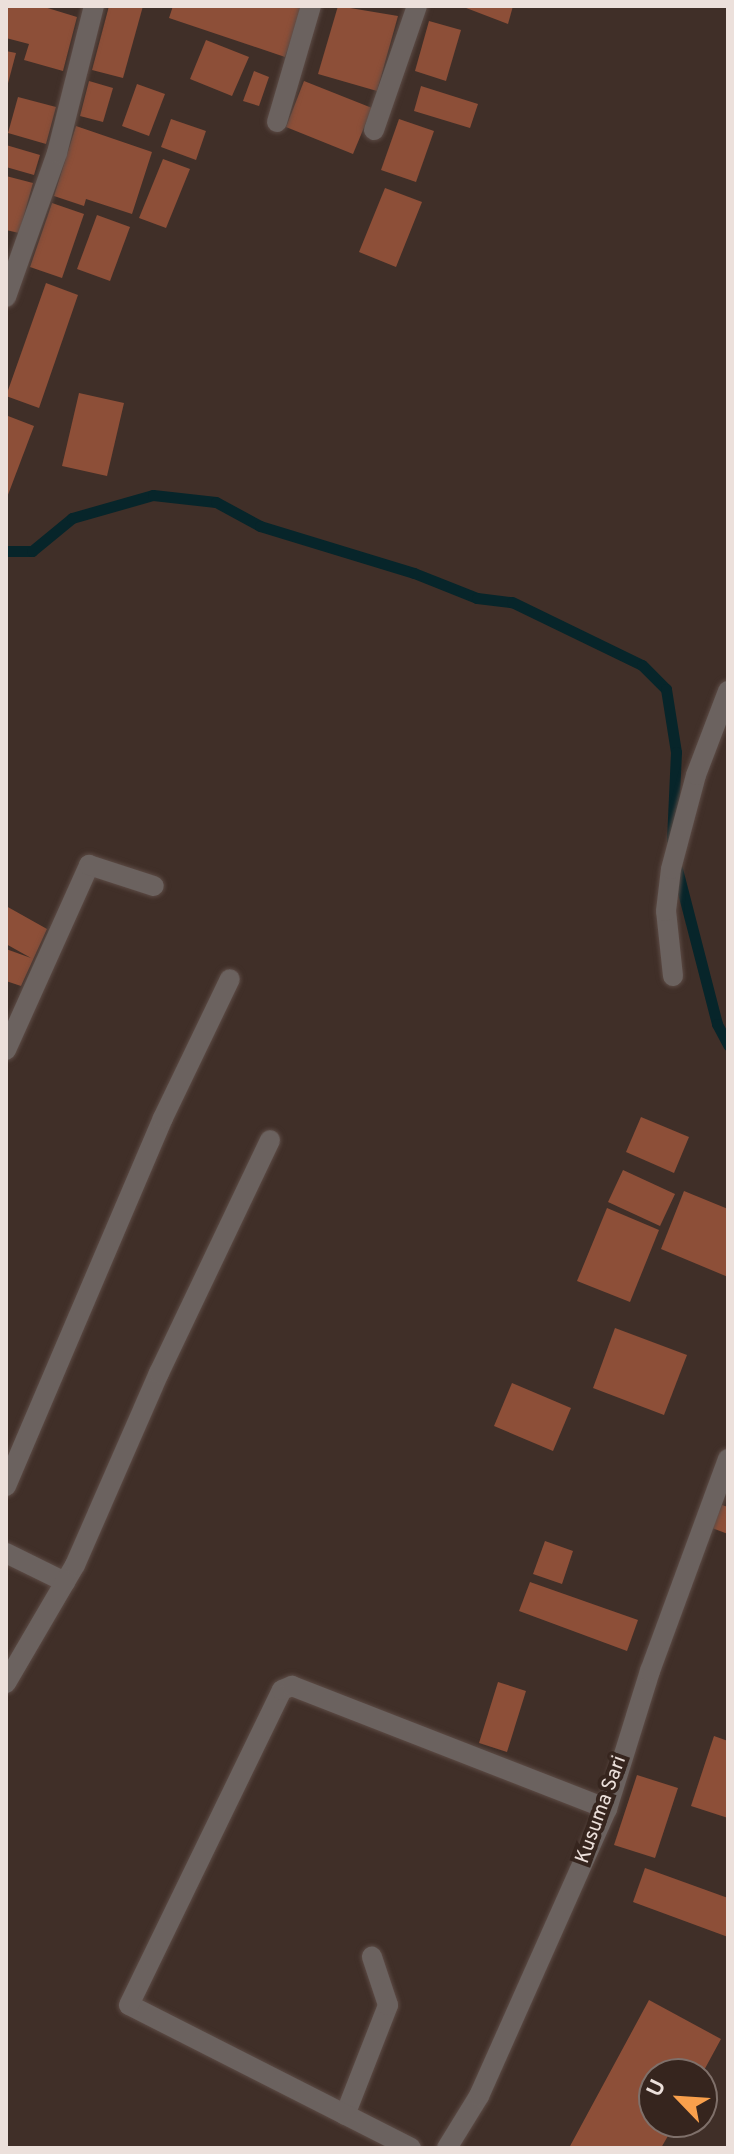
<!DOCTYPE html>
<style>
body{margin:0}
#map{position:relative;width:734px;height:2154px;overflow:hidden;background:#402f28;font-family:Overpass,sans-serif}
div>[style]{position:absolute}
.stream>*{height:11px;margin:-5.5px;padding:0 5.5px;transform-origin:5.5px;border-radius:5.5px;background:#07252a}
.building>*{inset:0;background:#8d4f38}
.roads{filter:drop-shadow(0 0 2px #5c4b45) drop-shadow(0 0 2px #5c4b45)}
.minor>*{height:20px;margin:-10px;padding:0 10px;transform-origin:10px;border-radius:10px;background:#6b625f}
span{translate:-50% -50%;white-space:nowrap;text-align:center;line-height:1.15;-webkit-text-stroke:8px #36251e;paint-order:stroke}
.street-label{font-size:20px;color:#ece0db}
.frame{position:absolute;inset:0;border:8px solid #ece0db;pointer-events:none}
.north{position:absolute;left:638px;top:2058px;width:80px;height:80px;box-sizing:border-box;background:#36251e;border:2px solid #7f706a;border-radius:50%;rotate:295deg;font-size:22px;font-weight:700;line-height:32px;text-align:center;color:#ece0db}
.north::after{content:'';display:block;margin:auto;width:28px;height:36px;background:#f9a04c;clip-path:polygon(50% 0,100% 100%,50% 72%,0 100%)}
</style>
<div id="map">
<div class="stream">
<div style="left:6px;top:551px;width:26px"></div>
<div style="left:32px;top:551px;width:52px;rotate:-39.5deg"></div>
<div style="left:72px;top:518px;width:84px;rotate:-15.9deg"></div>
<div style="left:153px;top:495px;width:63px;rotate:6.3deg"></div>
<div style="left:216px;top:502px;width:50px;rotate:28.6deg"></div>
<div style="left:260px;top:526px;width:161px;rotate:17deg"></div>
<div style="left:414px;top:573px;width:68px;rotate:21.6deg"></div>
<div style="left:477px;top:598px;width:35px;rotate:7deg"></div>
<div style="left:512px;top:602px;width:144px;rotate:25.9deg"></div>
<div style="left:642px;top:665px;width:34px;rotate:45deg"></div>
<div style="left:666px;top:689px;width:64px;rotate:81deg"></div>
<div style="left:676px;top:752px;width:88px;rotate:92.6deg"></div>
<div style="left:677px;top:869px;width:160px;rotate:75.5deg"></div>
<div style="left:717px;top:1024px;width:24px;rotate:62deg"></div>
</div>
<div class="building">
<div style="clip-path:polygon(6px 6px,41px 6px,77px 17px,63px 71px,24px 60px,29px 44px,6px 38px)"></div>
<div style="clip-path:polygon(109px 6px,143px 6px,123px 78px,92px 70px)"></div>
<div style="clip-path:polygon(173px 6px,303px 6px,285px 57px,169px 18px)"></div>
<div style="clip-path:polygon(338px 6px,398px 16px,377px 91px,318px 74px)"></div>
<div style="clip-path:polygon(461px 6px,513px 6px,508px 24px)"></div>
<div style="clip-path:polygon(429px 21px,461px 30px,446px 81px,415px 71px)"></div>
<div style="clip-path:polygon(206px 40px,249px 57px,232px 96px,190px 79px)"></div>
<div style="clip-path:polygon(6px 51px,16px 53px,7px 87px,6px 87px)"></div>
<div style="clip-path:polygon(254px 71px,269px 77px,259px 106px,243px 101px)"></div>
<div style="clip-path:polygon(89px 81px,113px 88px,103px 122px,80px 116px)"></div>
<div style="clip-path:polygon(304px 81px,372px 108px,353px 154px,286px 127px)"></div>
<div style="clip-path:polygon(137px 84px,165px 94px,149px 136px,122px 126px)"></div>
<div style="clip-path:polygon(421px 86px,478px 104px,470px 128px,414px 111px)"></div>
<div style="clip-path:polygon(18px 97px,56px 107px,46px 144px,8px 133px)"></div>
<div style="clip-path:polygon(171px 119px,206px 131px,196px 160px,161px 147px)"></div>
<div style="clip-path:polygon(399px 119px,434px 131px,416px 182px,381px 170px)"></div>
<div style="clip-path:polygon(76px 126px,152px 152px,132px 214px,86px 199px,84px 206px,54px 196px)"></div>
<div style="clip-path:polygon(6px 145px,40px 155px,34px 175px,6px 167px)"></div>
<div style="clip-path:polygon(163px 159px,190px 169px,166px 228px,139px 218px)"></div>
<div style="clip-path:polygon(6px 176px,33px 183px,19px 233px,6px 230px)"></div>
<div style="clip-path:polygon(385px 188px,422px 202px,396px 267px,359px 252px)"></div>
<div style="clip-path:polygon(52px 203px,84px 214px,62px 278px,30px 267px)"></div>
<div style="clip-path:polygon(97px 215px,130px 227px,110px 281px,77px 269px)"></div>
<div style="clip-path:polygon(46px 283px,78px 295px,39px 408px,6px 396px)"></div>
<div style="clip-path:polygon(79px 393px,124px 403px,107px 476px,62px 466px)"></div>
<div style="clip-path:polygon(8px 416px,34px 426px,6px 500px,6px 421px)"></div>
<div style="clip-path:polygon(6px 906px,47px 929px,21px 986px,6px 981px,6px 949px,31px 958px,6px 944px)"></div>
<div style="clip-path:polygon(641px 1117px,689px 1137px,674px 1173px,626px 1152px)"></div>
<div style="clip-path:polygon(623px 1170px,675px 1194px,660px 1226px,608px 1202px)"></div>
<div style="clip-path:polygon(684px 1191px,728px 1209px,728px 1277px,661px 1249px)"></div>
<div style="clip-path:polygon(607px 1208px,659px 1230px,630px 1302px,577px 1281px)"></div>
<div style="clip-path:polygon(615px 1328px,687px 1355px,664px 1415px,593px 1388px)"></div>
<div style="clip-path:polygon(512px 1383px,571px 1408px,553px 1451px,494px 1426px)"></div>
<div style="clip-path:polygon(722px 1505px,728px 1507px,728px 1534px,712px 1528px)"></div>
<div style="clip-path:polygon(545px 1541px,573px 1551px,562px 1584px,533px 1574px)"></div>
<div style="clip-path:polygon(530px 1582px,638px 1620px,627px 1651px,519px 1611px)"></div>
<div style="clip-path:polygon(498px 1682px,526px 1691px,507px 1752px,479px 1743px)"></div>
<div style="clip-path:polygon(714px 1736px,728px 1741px,728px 1818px,691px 1806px)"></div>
<div style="clip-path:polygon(637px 1775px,678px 1788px,655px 1858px,614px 1845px)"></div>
<div style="clip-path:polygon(645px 1868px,728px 1898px,728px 1937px,633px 1902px)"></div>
<div style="clip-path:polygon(649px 2000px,721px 2039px,702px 2074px,654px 2074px,654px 2122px,676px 2122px,661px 2148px,569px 2148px)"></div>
</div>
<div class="roads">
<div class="minor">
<div style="left:277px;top:122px;width:121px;rotate:-73.7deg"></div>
<div style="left:374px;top:130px;width:131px;rotate:-70.9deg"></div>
<div style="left:6px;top:297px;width:153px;rotate:-70.5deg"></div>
<div style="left:57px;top:153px;width:152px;rotate:-75.9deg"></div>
<div style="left:673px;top:976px;width:65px;rotate:-96.1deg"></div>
<div style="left:666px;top:911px;width:42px;rotate:-83.2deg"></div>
<div style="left:671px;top:869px;width:97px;rotate:-75.1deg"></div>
<div style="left:696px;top:775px;width:90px;rotate:-69.1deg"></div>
<div style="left:6px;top:1050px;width:203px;rotate:-65.8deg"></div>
<div style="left:89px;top:865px;width:68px;rotate:17.9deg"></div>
<div style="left:6px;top:1486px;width:400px;rotate:-66.9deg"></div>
<div style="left:163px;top:1118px;width:154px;rotate:-64.3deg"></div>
<div style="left:6px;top:1553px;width:66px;rotate:26.2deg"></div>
<div style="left:6px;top:1683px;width:137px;rotate:-59.7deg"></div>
<div style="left:75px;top:1565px;width:210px;rotate:-66.4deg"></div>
<div style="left:159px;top:1373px;width:258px;rotate:-64.5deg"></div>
<div style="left:345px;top:2115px;width:118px;rotate:-68.6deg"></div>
<div style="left:388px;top:2005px;width:51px;rotate:-108.4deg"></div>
<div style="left:411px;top:2148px;width:316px;rotate:-153.1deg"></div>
<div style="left:129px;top:2005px;width:350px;rotate:-64.1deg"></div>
<div style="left:282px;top:1690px;width:11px;rotate:-22deg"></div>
<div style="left:292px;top:1686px;width:338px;rotate:21.3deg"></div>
<div style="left:447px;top:2148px;width:61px;rotate:-58.4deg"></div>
<div style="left:479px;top:2096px;width:314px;rotate:-66deg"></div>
<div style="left:607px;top:1809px;width:145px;rotate:-72.7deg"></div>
<div style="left:650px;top:1671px;width:226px;rotate:-69.8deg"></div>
</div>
</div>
<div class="street-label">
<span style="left:602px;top:1810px;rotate:-70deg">Kusuma Sari</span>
</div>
<div class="frame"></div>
<div class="north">U</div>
</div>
